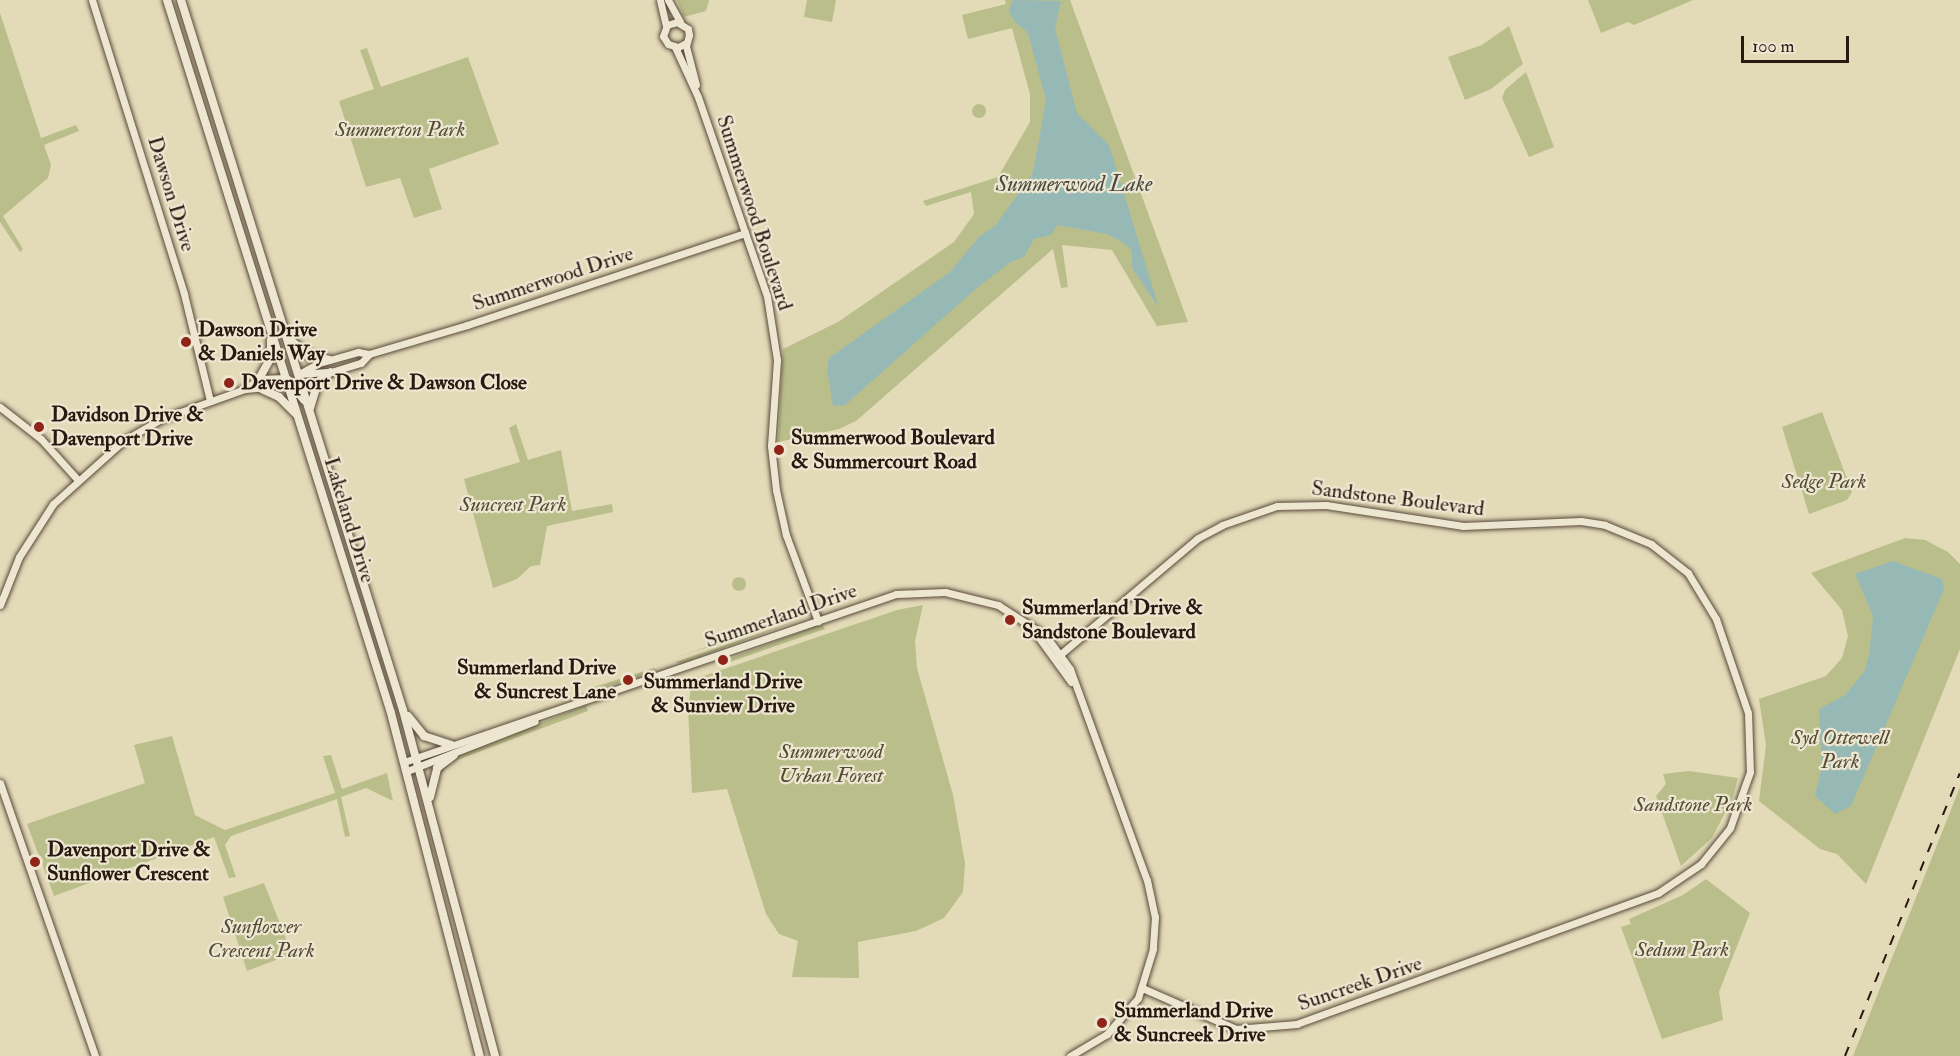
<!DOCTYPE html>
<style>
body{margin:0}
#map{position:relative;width:1960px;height:1056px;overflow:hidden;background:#e3dab8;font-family:"IM FELL Double Pica",serif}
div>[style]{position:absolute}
.green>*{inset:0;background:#babe8a}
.round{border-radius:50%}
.water>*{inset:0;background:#97b9b6}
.roads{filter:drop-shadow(0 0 2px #584a3b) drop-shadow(0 0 2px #584a3b)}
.tertiary>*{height:7px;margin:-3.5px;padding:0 3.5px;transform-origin:3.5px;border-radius:3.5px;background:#ede7d1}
.secondary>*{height:8px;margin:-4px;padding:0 4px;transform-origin:4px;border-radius:4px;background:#ede7d1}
.rail>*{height:2px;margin-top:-1px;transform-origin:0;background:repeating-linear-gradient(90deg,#291a11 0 10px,transparent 0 20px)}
.dots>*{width:16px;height:16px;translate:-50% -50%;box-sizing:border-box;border:3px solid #ede7d1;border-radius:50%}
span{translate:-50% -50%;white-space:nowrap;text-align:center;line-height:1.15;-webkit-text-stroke:4.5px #ede7d1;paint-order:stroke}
.park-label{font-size:21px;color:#544b35;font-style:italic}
.street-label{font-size:21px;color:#291a11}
.poi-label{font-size:21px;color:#291a11;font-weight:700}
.left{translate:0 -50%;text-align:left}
.right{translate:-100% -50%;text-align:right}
.water-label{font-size:22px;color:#4a4a43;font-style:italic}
.scale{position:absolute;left:1741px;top:36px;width:108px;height:27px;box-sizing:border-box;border:3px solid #291a11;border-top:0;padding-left:8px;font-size:18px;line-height:21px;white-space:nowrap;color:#291a11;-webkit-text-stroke:4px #ede7d1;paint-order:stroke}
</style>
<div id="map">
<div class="green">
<div style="clip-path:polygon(677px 0,709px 0,706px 11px,684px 17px)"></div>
<div style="clip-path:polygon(807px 0,836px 0,832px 22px,804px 17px)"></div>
<div style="clip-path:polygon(1005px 0,1070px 0,1188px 322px,1157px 326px,1112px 250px,1062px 245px,1068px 287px,1061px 288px,1053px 249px,856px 421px,839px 429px,778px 442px,783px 349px,838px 322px,954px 242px,974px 214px,971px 192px,926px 206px,923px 201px,998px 177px,1030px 122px,1030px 94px,1012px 28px,968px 39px,962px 15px,1006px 4px)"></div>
<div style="clip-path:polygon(1588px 0,1693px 0,1634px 25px,1628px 22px,1601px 33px)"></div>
<div style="clip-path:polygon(0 13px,41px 138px,76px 125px,79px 131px,44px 145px,51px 165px,48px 178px,3px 216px,23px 249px,20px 252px,0 222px)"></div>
<div style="clip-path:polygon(1509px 26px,1523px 64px,1491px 89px,1465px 100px,1448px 57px,1482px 45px)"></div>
<div style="clip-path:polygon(367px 48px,381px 87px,468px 57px,499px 144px,429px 169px,442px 209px,414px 218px,400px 178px,366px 187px,339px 101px,374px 89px,360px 50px)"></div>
<div style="clip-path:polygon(1526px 72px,1554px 147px,1529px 157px,1502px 98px,1505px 90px)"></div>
<div class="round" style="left:972px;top:104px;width:14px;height:14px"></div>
<div style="clip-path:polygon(1822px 412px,1852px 492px,1847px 500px,1809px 514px,1782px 427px)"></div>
<div style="clip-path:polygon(516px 424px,528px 460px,561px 450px,572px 511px,612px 504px,613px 512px,547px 526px,540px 565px,531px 566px,517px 579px,493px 588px,464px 479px,520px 462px,509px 428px)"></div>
<div style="clip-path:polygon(1905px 538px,1925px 540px,1948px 552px,1960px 564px,1960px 649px,1866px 884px,1837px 854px,1820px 849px,1759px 801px,1766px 745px,1759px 699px,1826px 676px,1842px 658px,1848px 636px,1842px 610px,1811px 573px)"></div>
<div class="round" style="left:732px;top:577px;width:14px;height:14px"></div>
<div style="clip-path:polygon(923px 605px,915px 641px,917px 668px,953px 795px,965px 863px,963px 892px,944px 918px,916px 931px,858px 942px,859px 978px,792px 977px,798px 941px,779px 934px,766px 914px,727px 789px,692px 793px,688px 708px,692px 680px,897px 610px)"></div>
<div style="clip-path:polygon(800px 607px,804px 616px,671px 659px,796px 616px)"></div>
<div style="clip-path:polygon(807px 617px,681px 664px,675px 662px)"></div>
<div style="clip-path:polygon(822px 624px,825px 629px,724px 664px,723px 661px)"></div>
<div style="clip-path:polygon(654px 668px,658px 671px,585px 693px,594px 687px)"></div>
<div style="clip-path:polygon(586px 705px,588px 711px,452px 762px,438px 776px,439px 771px,456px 757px)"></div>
<div style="clip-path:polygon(172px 736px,195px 815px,225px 830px,335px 793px,323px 756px,331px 755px,342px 789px,387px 773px,393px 801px,366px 788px,341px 797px,350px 836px,345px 837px,337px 799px,231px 836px,225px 845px,236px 877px,229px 878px,214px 837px,54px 896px,27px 824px,145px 783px,134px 745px)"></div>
<div style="clip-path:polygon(1689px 771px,1738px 778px,1733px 797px,1712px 838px,1681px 866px,1656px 796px,1666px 784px,1663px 774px)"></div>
<div style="clip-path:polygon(1960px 787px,1960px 1056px,1853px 1056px)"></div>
<div style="clip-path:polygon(1706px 879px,1750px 913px,1719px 992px,1723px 1020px,1662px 1039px,1621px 927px,1631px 924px,1629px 919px,1683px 895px)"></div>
<div style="clip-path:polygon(264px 883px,292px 954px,247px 971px,223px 897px)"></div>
</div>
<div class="water">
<div style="clip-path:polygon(1013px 0,1061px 1px,1055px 29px,1077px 113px,1109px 145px,1159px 308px,1132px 268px,1132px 251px,1124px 243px,1107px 234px,1057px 225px,1051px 235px,1034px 239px,1024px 257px,1012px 261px,978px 287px,845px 405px,833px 406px,827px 369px,829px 358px,950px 272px,979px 237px,995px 226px,1033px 173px,1046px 100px,1028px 33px,1014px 21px,1009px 11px)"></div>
<div style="clip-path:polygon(1893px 561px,1942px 579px,1944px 589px,1851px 806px,1835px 814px,1815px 796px,1822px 767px,1819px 709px,1845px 695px,1864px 672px,1869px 655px,1873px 616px,1855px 574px)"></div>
</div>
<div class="roads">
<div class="tertiary">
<div style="left:92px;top:0;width:308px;rotate:72.6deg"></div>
<div style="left:184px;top:294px;width:110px;rotate:76.3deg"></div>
<div style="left:660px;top:0;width:27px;rotate:77deg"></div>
<div style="left:668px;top:0;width:25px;rotate:61deg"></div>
<div style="left:686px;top:43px;width:9px;rotate:153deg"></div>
<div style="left:678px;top:47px;width:10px;rotate:-163deg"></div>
<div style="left:668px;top:44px;width:9px;rotate:-122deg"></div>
<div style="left:663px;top:36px;width:12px;rotate:-70deg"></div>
<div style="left:667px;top:25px;width:10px;rotate:-17deg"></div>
<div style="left:677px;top:22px;width:13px;rotate:32deg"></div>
<div style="left:688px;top:29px;width:6px;rotate:81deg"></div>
<div style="left:689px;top:35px;width:11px;rotate:105deg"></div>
<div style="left:686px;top:46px;width:40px;rotate:75.6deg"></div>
<div style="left:675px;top:47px;width:55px;rotate:65.3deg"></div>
<div style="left:698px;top:97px;width:211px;rotate:70.9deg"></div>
<div style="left:767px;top:296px;width:65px;rotate:81.1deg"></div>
<div style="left:777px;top:360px;width:86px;rotate:94deg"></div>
<div style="left:771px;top:446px;width:44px;rotate:83.5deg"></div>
<div style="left:776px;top:490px;width:46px;rotate:77.5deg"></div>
<div style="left:786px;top:535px;width:92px;rotate:69.6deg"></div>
<div style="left:299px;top:374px;width:23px;rotate:-29deg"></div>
<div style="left:319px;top:363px;width:41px;rotate:-15.8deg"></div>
<div style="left:358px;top:352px;width:11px;rotate:10deg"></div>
<div style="left:369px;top:354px;width:102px;rotate:-16.5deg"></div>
<div style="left:467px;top:325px;width:293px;rotate:-18.3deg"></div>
<div style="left:299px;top:374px;width:32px;rotate:-4deg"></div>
<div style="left:331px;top:372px;width:31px;rotate:-17deg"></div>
<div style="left:361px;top:363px;width:12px;rotate:-48deg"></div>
<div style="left:245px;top:389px;width:25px;rotate:-5deg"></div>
<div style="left:270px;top:387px;width:17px;rotate:-31deg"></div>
<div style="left:0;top:407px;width:52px;rotate:38deg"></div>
<div style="left:41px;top:439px;width:54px;rotate:48deg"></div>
<div style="left:0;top:605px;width:52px;rotate:-68.4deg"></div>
<div style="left:19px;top:557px;width:63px;rotate:-57.3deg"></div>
<div style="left:53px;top:504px;width:94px;rotate:-42deg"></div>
<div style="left:123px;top:441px;width:44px;rotate:-30.1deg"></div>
<div style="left:161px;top:419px;width:89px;rotate:-19.7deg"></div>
<div style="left:245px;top:389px;width:17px;rotate:-36deg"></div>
<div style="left:259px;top:379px;width:26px;rotate:-2deg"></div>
<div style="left:1034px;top:631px;width:63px;rotate:54deg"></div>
<div style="left:1056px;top:658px;width:186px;rotate:-40.2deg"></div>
<div style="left:1198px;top:538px;width:27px;rotate:-28deg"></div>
<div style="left:1222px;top:525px;width:58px;rotate:-19.1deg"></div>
<div style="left:1277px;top:506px;width:49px;rotate:-1.2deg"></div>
<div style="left:1326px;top:505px;width:139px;rotate:8.7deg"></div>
<div style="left:1463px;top:526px;width:118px;rotate:-2.4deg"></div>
<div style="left:1581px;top:521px;width:24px;rotate:9deg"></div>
<div style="left:1605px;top:525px;width:50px;rotate:22.4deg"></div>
<div style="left:1651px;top:544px;width:47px;rotate:38.1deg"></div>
<div style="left:1688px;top:573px;width:54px;rotate:58.7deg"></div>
<div style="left:1716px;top:619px;width:99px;rotate:71.2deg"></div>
<div style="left:1748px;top:713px;width:59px;rotate:88.1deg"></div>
<div style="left:1750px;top:772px;width:59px;rotate:109.7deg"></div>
<div style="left:1730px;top:828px;width:46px;rotate:128.9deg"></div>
<div style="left:1701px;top:864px;width:52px;rotate:146deg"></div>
<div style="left:1658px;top:893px;width:384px;rotate:160.1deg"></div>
<div style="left:1297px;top:1024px;width:61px;rotate:175.3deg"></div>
<div style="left:1236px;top:1029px;width:103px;rotate:-156.4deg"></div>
<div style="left:404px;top:762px;width:520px;rotate:-18.85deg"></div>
<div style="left:896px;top:594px;width:49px;rotate:-2.3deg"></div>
<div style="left:945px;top:592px;width:55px;rotate:13.8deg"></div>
<div style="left:998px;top:605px;width:57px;rotate:32.9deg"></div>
<div style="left:1046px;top:636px;width:41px;rotate:54deg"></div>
<div style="left:1070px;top:669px;width:225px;rotate:70deg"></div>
<div style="left:1147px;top:880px;width:38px;rotate:78deg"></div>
<div style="left:1155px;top:917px;width:32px;rotate:94deg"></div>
<div style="left:1153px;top:949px;width:51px;rotate:107deg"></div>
<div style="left:1138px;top:998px;width:48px;rotate:130.7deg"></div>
<div style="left:1107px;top:1034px;width:43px;rotate:149.3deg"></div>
<div style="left:407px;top:771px;width:137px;rotate:-21.3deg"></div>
<div style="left:0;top:783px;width:289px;rotate:70.8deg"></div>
</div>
<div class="secondary">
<div style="left:167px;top:0;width:747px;rotate:72.56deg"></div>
<div style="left:391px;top:713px;width:354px;rotate:75.5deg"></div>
<div style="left:181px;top:0;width:744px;rotate:72.64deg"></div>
<div style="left:403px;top:710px;width:358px;rotate:75.1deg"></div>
<div style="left:287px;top:337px;width:28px;rotate:41deg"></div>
<div style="left:308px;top:355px;width:22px;rotate:13deg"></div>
<div style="left:259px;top:379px;width:25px;rotate:-61deg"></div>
<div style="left:271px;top:357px;width:17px;rotate:-90deg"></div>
<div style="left:287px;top:379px;width:27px;rotate:51deg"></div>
<div style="left:262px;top:389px;width:19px;rotate:25deg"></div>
<div style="left:279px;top:397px;width:23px;rotate:45deg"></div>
<div style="left:310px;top:408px;width:27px;rotate:-73deg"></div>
<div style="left:318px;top:382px;width:16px;rotate:-38deg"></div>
<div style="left:408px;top:716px;width:26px;rotate:51deg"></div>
<div style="left:424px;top:736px;width:29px;rotate:18deg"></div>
<div style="left:430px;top:797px;width:30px;rotate:-76deg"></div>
<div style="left:437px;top:768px;width:21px;rotate:-37deg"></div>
</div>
</div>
<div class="rail">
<div style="left:1845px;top:1056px;width:305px;rotate:-67.9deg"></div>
</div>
<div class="dots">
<div style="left:186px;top:342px;background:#8f2418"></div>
<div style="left:229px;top:383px;background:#8f2418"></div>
<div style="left:39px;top:427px;background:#8f2418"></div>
<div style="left:779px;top:450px;background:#8f2418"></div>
<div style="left:1010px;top:620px;background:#8f2418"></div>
<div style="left:723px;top:660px;background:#8f2418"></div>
<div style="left:628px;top:680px;background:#8f2418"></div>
<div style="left:35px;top:862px;background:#8f2418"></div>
<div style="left:1102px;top:1023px;background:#8f2418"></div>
</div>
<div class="park-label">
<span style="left:400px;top:130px">Summerton Park</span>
<span style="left:1824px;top:482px">Sedge Park</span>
<span style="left:513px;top:505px">Suncrest Park</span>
<span style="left:1840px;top:750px">Syd Ottewell<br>Park</span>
<span style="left:831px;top:764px">Summerwood<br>Urban Forest</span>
<span style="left:1693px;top:805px">Sandstone Park</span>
<span style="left:261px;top:939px">Sunflower<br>Crescent Park</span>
<span style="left:1682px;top:950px">Sedum Park</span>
</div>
<div class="street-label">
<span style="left:171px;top:194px;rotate:73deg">Dawson Drive</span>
<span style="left:754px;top:213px;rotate:72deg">Summerwood Boulevard</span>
<span style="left:553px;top:279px;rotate:-18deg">Summerwood Drive</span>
<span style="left:1398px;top:499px;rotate:7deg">Sandstone Boulevard</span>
<span style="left:349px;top:520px;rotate:73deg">Lakeland Drive</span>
<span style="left:781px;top:616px;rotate:-19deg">Summerland Drive</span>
<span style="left:1360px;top:984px;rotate:-19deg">Suncreek Drive</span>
</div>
<div class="poi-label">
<span class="left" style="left:198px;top:342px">Dawson Drive<br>&amp; Daniels Way</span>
<span class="left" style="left:241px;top:383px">Davenport Drive &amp; Dawson Close</span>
<span class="left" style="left:51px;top:427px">Davidson Drive &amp;<br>Davenport Drive</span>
<span class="left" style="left:791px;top:450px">Summerwood Boulevard<br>&amp; Summercourt Road</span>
<span class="left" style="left:1022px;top:620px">Summerland Drive &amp;<br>Sandstone Boulevard</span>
<span class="right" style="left:616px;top:680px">Summerland Drive<br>&amp; Suncrest Lane</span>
<span style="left:723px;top:694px">Summerland Drive<br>&amp; Sunview Drive</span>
<span class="left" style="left:47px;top:862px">Davenport Drive &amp;<br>Sunflower Crescent</span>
<span class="left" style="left:1114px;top:1023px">Summerland Drive<br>&amp; Suncreek Drive</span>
</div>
<div class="water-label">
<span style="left:1074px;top:185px">Summerwood Lake</span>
</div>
<div class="scale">100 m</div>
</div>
